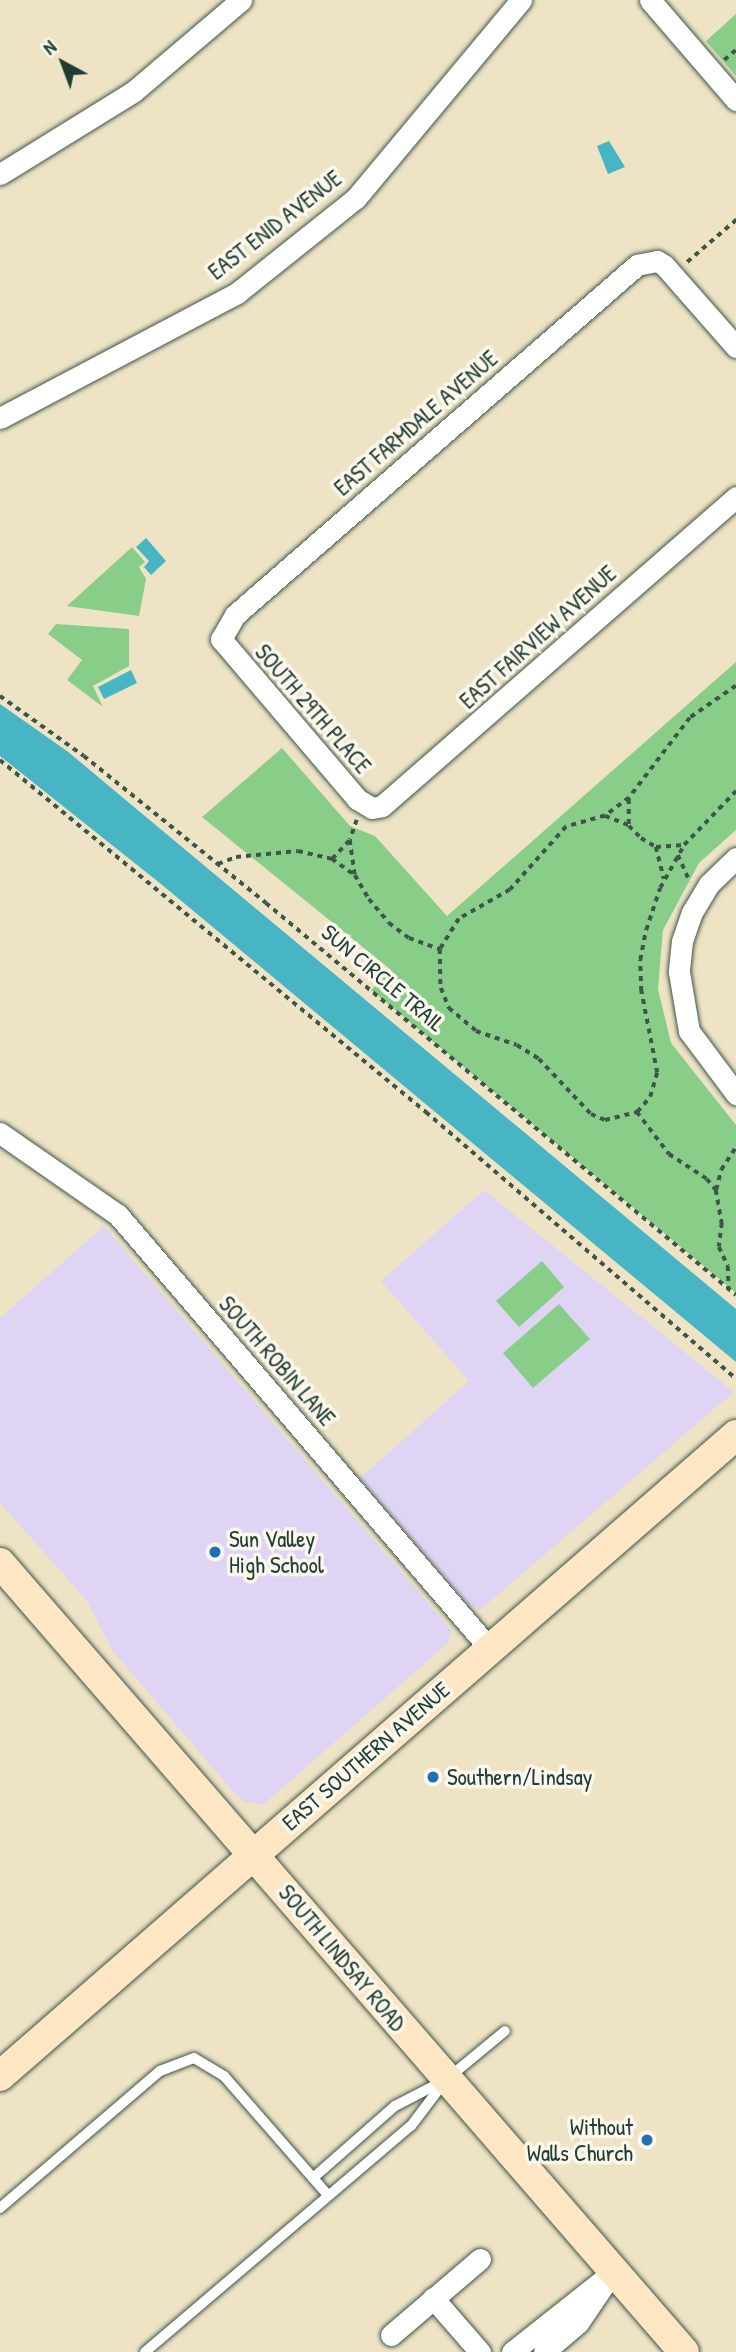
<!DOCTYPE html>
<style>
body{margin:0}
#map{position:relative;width:736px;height:2352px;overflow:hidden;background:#eee4c5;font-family:"Patrick Hand",sans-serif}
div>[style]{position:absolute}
.built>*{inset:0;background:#e0d4f4}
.green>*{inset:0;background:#88ce89}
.water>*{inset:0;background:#48b5c4}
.path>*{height:3.5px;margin-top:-1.75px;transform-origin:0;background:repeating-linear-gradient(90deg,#3e564a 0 5px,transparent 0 10px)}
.roads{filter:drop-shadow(0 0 2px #3e564a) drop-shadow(0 0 2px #3e564a)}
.service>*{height:10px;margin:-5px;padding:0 5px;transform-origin:5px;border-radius:5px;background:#fff}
.minor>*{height:21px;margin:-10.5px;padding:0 10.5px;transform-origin:10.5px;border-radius:10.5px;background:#fff}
.secondary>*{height:30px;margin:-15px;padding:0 15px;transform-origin:15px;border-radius:15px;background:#fce6c4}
.dots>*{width:19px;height:19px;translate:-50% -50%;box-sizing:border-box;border:4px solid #fbf7ec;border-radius:50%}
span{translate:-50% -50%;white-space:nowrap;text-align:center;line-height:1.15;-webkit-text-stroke:7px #fbf7ec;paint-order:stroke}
.street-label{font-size:23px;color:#1f3d34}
.poi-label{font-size:23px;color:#1f3d34}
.left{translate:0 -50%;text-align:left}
.right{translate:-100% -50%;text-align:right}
.north{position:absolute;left:28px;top:28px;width:70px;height:70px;-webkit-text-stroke:5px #fbf7ec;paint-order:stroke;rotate:319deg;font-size:19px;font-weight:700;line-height:28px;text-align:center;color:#1f3d34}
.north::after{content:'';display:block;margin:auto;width:24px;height:32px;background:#1f3d34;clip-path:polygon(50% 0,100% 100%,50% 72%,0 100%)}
</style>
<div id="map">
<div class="built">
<div style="clip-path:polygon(484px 1190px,734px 1392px,480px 1610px,467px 1603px,360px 1478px,469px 1381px,381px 1281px)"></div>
<div style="clip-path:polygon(104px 1226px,451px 1630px,448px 1643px,264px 1804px,245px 1802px,235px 1794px,112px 1650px,87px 1601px,0 1503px,0 1318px)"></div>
</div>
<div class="green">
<div style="clip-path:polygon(736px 14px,736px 76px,706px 41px)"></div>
<div style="clip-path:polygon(132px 547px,145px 562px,139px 567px,146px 579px,139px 616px,67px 606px)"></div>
<div style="clip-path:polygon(56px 624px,129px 629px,129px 666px,93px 686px,103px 707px,67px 680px,82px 660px,48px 634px)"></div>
<div style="clip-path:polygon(736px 662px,736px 830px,699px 863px,663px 930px,658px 989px,671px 1043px,736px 1125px,736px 1293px,371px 990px,391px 970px,202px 817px,282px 748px,350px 826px,375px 836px,447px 916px)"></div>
<div style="clip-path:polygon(542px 1261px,564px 1287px,519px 1327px,496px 1301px)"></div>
<div style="clip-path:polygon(559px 1304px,590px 1339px,533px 1388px,503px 1353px)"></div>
</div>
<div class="water">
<div style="clip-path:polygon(609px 141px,625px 167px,608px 174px,597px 146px)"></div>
<div style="clip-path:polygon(146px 538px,166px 561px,151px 575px,144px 567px,149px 561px,136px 547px)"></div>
<div style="clip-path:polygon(131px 670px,137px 683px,104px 699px,98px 687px)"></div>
<div style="clip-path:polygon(0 704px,67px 751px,736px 1309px,736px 1362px,161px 884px,0 756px)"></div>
</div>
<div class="path">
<div style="left:724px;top:60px;width:16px;rotate:-40deg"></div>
<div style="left:687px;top:262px;width:65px;rotate:-40.6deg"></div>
<div style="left:736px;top:686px;width:56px;rotate:145.2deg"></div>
<div style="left:690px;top:718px;width:101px;rotate:127.3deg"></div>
<div style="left:629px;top:798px;width:30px;rotate:143deg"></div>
<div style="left:605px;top:816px;width:41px;rotate:164.2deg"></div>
<div style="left:566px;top:827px;width:84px;rotate:131.6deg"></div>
<div style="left:510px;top:890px;width:59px;rotate:150.4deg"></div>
<div style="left:459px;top:919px;width:36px;rotate:122deg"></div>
<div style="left:440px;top:949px;width:39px;rotate:89deg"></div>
<div style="left:441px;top:988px;width:22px;rotate:68deg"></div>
<div style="left:449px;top:1008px;width:35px;rotate:40deg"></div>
<div style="left:476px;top:1031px;width:43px;rotate:18.9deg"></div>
<div style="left:517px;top:1045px;width:26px;rotate:32deg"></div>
<div style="left:539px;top:1059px;width:76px;rotate:46.6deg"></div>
<div style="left:591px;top:1114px;width:15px;rotate:23deg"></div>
<div style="left:605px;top:1120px;width:33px;rotate:-14deg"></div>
<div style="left:637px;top:1112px;width:20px;rotate:-49deg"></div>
<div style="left:650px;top:1097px;width:25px;rotate:-74deg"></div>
<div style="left:657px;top:1073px;width:84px;rotate:-101deg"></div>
<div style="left:641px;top:991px;width:31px;rotate:-92deg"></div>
<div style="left:640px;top:960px;width:31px;rotate:-79deg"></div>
<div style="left:646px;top:930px;width:44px;rotate:-71.6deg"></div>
<div style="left:660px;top:888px;width:49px;rotate:-60.8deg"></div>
<div style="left:684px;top:845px;width:75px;rotate:-46.1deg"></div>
<div style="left:0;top:696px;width:103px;rotate:35.5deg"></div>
<div style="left:84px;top:756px;width:234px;rotate:38.9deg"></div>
<div style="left:266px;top:903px;width:612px;rotate:39.83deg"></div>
<div style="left:0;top:760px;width:553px;rotate:39.57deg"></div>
<div style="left:426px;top:1112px;width:409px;rotate:40.7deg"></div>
<div style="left:629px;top:799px;width:27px;rotate:90deg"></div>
<div style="left:629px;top:826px;width:17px;rotate:45deg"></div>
<div style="left:641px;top:838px;width:17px;rotate:31deg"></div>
<div style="left:656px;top:847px;width:28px;rotate:-4deg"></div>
<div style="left:605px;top:816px;width:26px;rotate:21deg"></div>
<div style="left:357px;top:820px;width:21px;rotate:109deg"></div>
<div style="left:350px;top:840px;width:35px;rotate:82deg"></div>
<div style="left:355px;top:875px;width:28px;rotate:60deg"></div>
<div style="left:369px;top:899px;width:31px;rotate:50deg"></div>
<div style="left:389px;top:923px;width:25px;rotate:37deg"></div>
<div style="left:409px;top:938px;width:33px;rotate:20deg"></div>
<div style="left:656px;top:847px;width:33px;rotate:76deg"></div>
<div style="left:678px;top:855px;width:30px;rotate:66deg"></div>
<div style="left:332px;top:859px;width:25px;rotate:-47deg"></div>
<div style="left:218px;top:864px;width:19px;rotate:-21deg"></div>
<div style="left:236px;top:857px;width:62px;rotate:-5.5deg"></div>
<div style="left:298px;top:851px;width:35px;rotate:13deg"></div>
<div style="left:332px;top:859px;width:28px;rotate:35deg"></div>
<div style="left:637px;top:1112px;width:53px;rotate:52.7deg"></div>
<div style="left:669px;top:1154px;width:45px;rotate:33.3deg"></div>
<div style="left:707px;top:1179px;width:14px;rotate:51deg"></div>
<div style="left:716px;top:1190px;width:34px;rotate:80deg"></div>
<div style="left:722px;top:1223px;width:24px;rotate:97deg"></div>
<div style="left:719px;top:1247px;width:21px;rotate:65deg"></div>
<div style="left:728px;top:1266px;width:23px;rotate:88deg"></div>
<div style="left:716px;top:1190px;width:21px;rotate:-76deg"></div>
<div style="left:721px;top:1170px;width:27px;rotate:-57deg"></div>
</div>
<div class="roads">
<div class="service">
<div style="left:313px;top:2178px;width:109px;rotate:-41.3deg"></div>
<div style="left:395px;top:2106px;width:59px;rotate:-27.4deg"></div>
<div style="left:447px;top:2079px;width:75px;rotate:-39.6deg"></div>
<div style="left:0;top:2208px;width:211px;rotate:-40.6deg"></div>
<div style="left:160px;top:2071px;width:36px;rotate:-21deg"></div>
<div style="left:194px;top:2058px;width:35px;rotate:31deg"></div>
<div style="left:224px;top:2076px;width:157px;rotate:48.9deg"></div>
<div style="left:145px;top:2352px;width:349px;rotate:-40.4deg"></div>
<div style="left:411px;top:2126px;width:56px;rotate:-52.9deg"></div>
</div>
<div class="minor">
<div style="left:650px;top:0;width:132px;rotate:49.3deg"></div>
<div style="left:0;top:174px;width:156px;rotate:-31.7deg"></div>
<div style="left:133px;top:92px;width:142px;rotate:-40.4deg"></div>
<div style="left:736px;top:347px;width:109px;rotate:-131.3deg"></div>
<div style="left:664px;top:265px;width:8px;rotate:-150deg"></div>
<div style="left:657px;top:261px;width:20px;rotate:169deg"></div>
<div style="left:637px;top:265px;width:533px;rotate:138.96deg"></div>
<div style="left:235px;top:615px;width:28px;rotate:120deg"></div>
<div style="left:221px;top:639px;width:210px;rotate:49.6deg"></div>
<div style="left:357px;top:799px;width:17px;rotate:31deg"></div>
<div style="left:372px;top:808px;width:10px;rotate:-11deg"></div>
<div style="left:382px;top:806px;width:470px;rotate:-41.1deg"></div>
<div style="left:0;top:418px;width:268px;rotate:-27.8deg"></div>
<div style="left:237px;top:293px;width:152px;rotate:-38.6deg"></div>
<div style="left:356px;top:198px;width:258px;rotate:-50.2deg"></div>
<div style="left:736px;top:858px;width:37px;rotate:136deg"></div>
<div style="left:709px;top:884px;width:33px;rotate:121deg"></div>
<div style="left:692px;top:912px;width:31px;rotate:109deg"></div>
<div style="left:682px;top:941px;width:31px;rotate:96deg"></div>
<div style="left:679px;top:972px;width:60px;rotate:80.4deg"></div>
<div style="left:689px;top:1031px;width:79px;rotate:53.3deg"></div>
<div style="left:0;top:1133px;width:144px;rotate:34.8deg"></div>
<div style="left:118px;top:1215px;width:572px;rotate:49.4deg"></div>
<div style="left:433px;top:2298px;width:72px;rotate:49deg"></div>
<div style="left:391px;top:2335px;width:117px;rotate:-40.5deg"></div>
<div style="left:512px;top:2352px;width:129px;rotate:-38.4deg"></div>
<div style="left:544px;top:2352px;width:45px;rotate:-40.5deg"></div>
<div style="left:578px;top:2323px;width:50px;rotate:-55.7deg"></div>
</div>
<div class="secondary">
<div style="left:0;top:1563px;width:1044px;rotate:49.08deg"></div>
<div style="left:0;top:2076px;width:976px;rotate:-41.05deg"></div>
</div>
</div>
<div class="dots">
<div style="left:215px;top:1552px;background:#1f6fb2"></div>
<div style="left:433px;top:1777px;background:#1f6fb2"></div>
<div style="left:647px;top:2140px;background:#1f6fb2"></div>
</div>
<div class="street-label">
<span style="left:275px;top:225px;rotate:-38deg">EAST ENID AVENUE</span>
<span style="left:416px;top:423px;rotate:-41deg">EAST FARMDALE AVENUE</span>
<span style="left:538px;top:637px;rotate:-42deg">EAST FAIRVIEW AVENUE</span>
<span style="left:313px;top:709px;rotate:49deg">SOUTH 29TH PLACE</span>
<span style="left:383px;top:978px;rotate:40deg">SUN CIRCLE TRAIL</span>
<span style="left:277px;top:1361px;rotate:49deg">SOUTH ROBIN LANE</span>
<span style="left:366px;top:1756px;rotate:-41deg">EAST SOUTHERN AVENUE</span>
<span style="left:342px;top:1958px;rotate:50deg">SOUTH LINDSAY ROAD</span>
</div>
<div class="poi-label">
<span class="left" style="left:229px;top:1552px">Sun Valley<br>High School</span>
<span class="left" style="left:447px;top:1777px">Southern/Lindsay</span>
<span class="right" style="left:633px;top:2140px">Without<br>Walls Church</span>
</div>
<div class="north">N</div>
</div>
